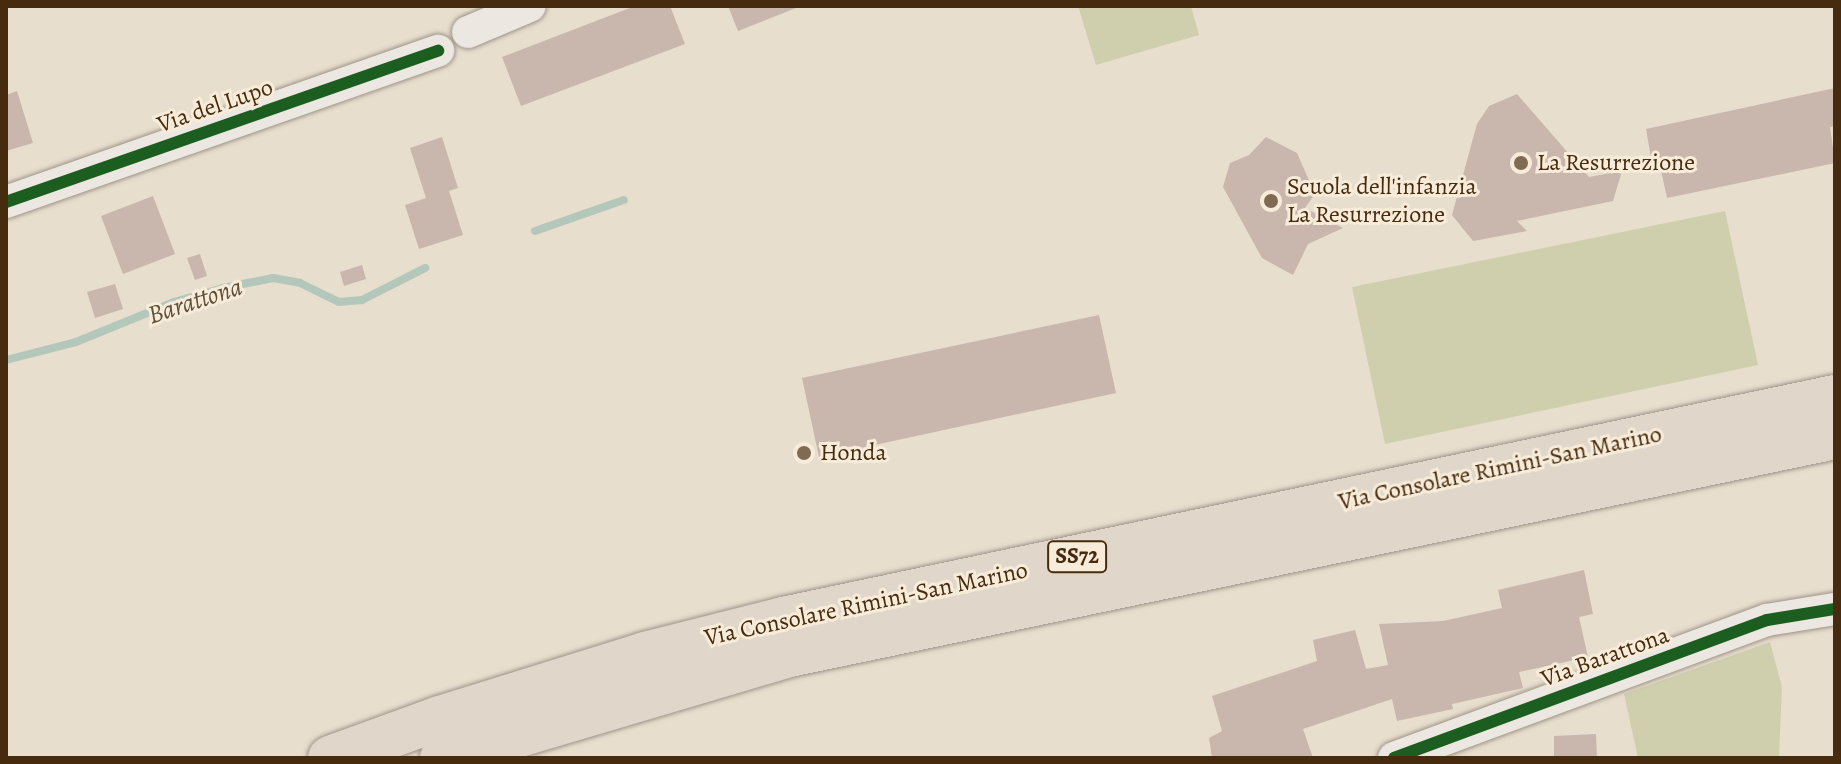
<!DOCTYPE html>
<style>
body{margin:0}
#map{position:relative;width:1841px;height:764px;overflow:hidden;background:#e8dece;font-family:Alegreya,serif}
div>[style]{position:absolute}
.green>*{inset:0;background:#cfcfae}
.stream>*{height:8px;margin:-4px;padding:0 4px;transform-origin:4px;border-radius:4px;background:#b3c7ba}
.building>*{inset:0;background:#c9b6ac}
.roads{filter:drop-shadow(0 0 2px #9d9488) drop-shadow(0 0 2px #9d9488)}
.street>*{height:32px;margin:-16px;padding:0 16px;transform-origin:16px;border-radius:16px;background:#ece7e0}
.primary>*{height:44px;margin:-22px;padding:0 22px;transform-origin:22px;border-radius:22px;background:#e0d7ca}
.cycleway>*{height:12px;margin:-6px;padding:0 6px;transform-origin:6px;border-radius:6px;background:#1b5e20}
.dots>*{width:22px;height:22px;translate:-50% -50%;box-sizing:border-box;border:4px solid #f7ebd9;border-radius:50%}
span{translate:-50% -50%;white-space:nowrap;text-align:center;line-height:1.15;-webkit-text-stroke:6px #f7ebd9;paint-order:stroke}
.shield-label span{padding:2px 6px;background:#f7ebd9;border:2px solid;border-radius:6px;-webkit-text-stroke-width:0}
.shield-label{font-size:22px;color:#472b0f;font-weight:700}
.street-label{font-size:24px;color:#472b0f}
.poi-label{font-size:24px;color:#472b0f}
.left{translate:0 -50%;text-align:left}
.water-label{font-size:26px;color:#5c5038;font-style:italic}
.frame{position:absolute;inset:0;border:8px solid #472b0f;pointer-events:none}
</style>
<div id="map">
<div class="green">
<div style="clip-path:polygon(1078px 6px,1191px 6px,1199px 35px,1096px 65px)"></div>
<div style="clip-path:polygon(1725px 211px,1758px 365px,1385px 444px,1352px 287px)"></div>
<div style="clip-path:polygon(1770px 642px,1782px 687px,1779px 758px,1638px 758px,1624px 694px)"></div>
</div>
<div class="stream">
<div style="left:535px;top:231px;width:94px;rotate:-19.2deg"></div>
<div style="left:6px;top:360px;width:72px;rotate:-14.4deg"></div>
<div style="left:76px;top:342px;width:106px;rotate:-22.2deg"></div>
<div style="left:174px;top:302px;width:51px;rotate:-15.9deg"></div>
<div style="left:223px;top:288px;width:51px;rotate:-11.3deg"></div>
<div style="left:273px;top:278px;width:27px;rotate:10deg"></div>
<div style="left:300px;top:283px;width:43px;rotate:26deg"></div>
<div style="left:339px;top:302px;width:23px;rotate:-5deg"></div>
<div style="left:362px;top:300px;width:71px;rotate:-26.9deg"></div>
</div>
<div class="building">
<div style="clip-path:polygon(635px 6px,670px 6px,685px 44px,521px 106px,502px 57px)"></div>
<div style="clip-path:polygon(728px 6px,801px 6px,738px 31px)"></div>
<div style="clip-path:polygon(1835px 88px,1835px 126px,1830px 127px,1835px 163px,1667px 198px,1658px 157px,1651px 158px,1646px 129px)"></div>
<div style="clip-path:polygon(17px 91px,33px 143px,6px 151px,6px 95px)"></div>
<div style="clip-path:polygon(1517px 94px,1589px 177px,1622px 171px,1613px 201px,1517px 221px,1527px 231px,1473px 241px,1452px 215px,1477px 124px,1489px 106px)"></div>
<div style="clip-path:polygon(442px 137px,458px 188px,449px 191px,463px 235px,419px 249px,405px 205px,426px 198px,410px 148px)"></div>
<div style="clip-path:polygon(1266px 137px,1297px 153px,1315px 194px,1305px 208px,1343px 228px,1308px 244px,1293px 275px,1262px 258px,1223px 187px,1230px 163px,1249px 155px)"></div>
<div style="clip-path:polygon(153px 196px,175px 254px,123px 274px,101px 216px)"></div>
<div style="clip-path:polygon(200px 254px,207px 276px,195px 280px,187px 258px)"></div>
<div style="clip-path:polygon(362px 265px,366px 279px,344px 286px,340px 272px)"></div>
<div style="clip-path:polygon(115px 284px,123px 309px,95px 318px,87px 292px)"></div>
<div style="clip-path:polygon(1099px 315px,1116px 393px,819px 457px,802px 378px)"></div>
<div style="clip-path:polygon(1584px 570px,1593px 614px,1579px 617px,1588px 657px,1519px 672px,1523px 688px,1452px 704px,1453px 709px,1397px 721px,1392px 699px,1303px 729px,1313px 758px,1212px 758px,1209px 738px,1222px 731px,1212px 696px,1317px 661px,1313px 640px,1355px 630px,1366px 669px,1388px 665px,1379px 624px,1443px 621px,1502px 608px,1498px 590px)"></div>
<div style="clip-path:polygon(1596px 734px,1597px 758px,1554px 758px,1554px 736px)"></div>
</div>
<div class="roads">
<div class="street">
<div style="left:468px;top:32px;width:67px;rotate:-22.8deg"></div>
<div style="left:6px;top:202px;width:458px;rotate:-19.3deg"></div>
<div style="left:1394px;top:758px;width:398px;rotate:-20.3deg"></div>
<div style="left:1767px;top:620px;width:69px;rotate:-9.2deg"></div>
</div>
<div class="primary">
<div style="left:330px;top:758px;width:117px;rotate:-20deg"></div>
<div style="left:440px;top:718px;width:215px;rotate:-17.3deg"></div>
<div style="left:645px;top:654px;width:142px;rotate:-14.2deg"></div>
<div style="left:783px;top:619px;width:1075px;rotate:-11.92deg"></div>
<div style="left:442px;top:758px;width:367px;rotate:-16.5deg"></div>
<div style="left:794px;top:654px;width:1063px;rotate:-11.77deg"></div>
</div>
</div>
<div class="cycleway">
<div style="left:6px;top:202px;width:458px;rotate:-19.3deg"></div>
<div style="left:1394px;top:758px;width:398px;rotate:-20.3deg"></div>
<div style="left:1767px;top:620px;width:69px;rotate:-9.2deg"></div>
</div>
<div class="dots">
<div style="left:1521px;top:163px;background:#7f6a52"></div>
<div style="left:1271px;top:201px;background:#7f6a52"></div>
<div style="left:804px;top:453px;background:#7f6a52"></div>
</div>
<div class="shield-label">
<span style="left:1077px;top:557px">SS72</span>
</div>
<div class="street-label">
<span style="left:215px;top:106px;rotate:-19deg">Via del Lupo</span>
<span style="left:1500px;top:468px;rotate:-12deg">Via Consolare Rimini-San Marino</span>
<span style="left:866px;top:604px;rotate:-12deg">Via Consolare Rimini-San Marino</span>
<span style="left:1605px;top:657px;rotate:-20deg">Via Barattona</span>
</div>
<div class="poi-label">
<span class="left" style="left:1537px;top:163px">La Resurrezione</span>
<span class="left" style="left:1287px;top:201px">Scuola dell'infanzia<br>La Resurrezione</span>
<span class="left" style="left:820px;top:453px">Honda</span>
</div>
<div class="water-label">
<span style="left:195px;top:301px;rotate:-18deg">Barattona</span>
</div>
<div class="frame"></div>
</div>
